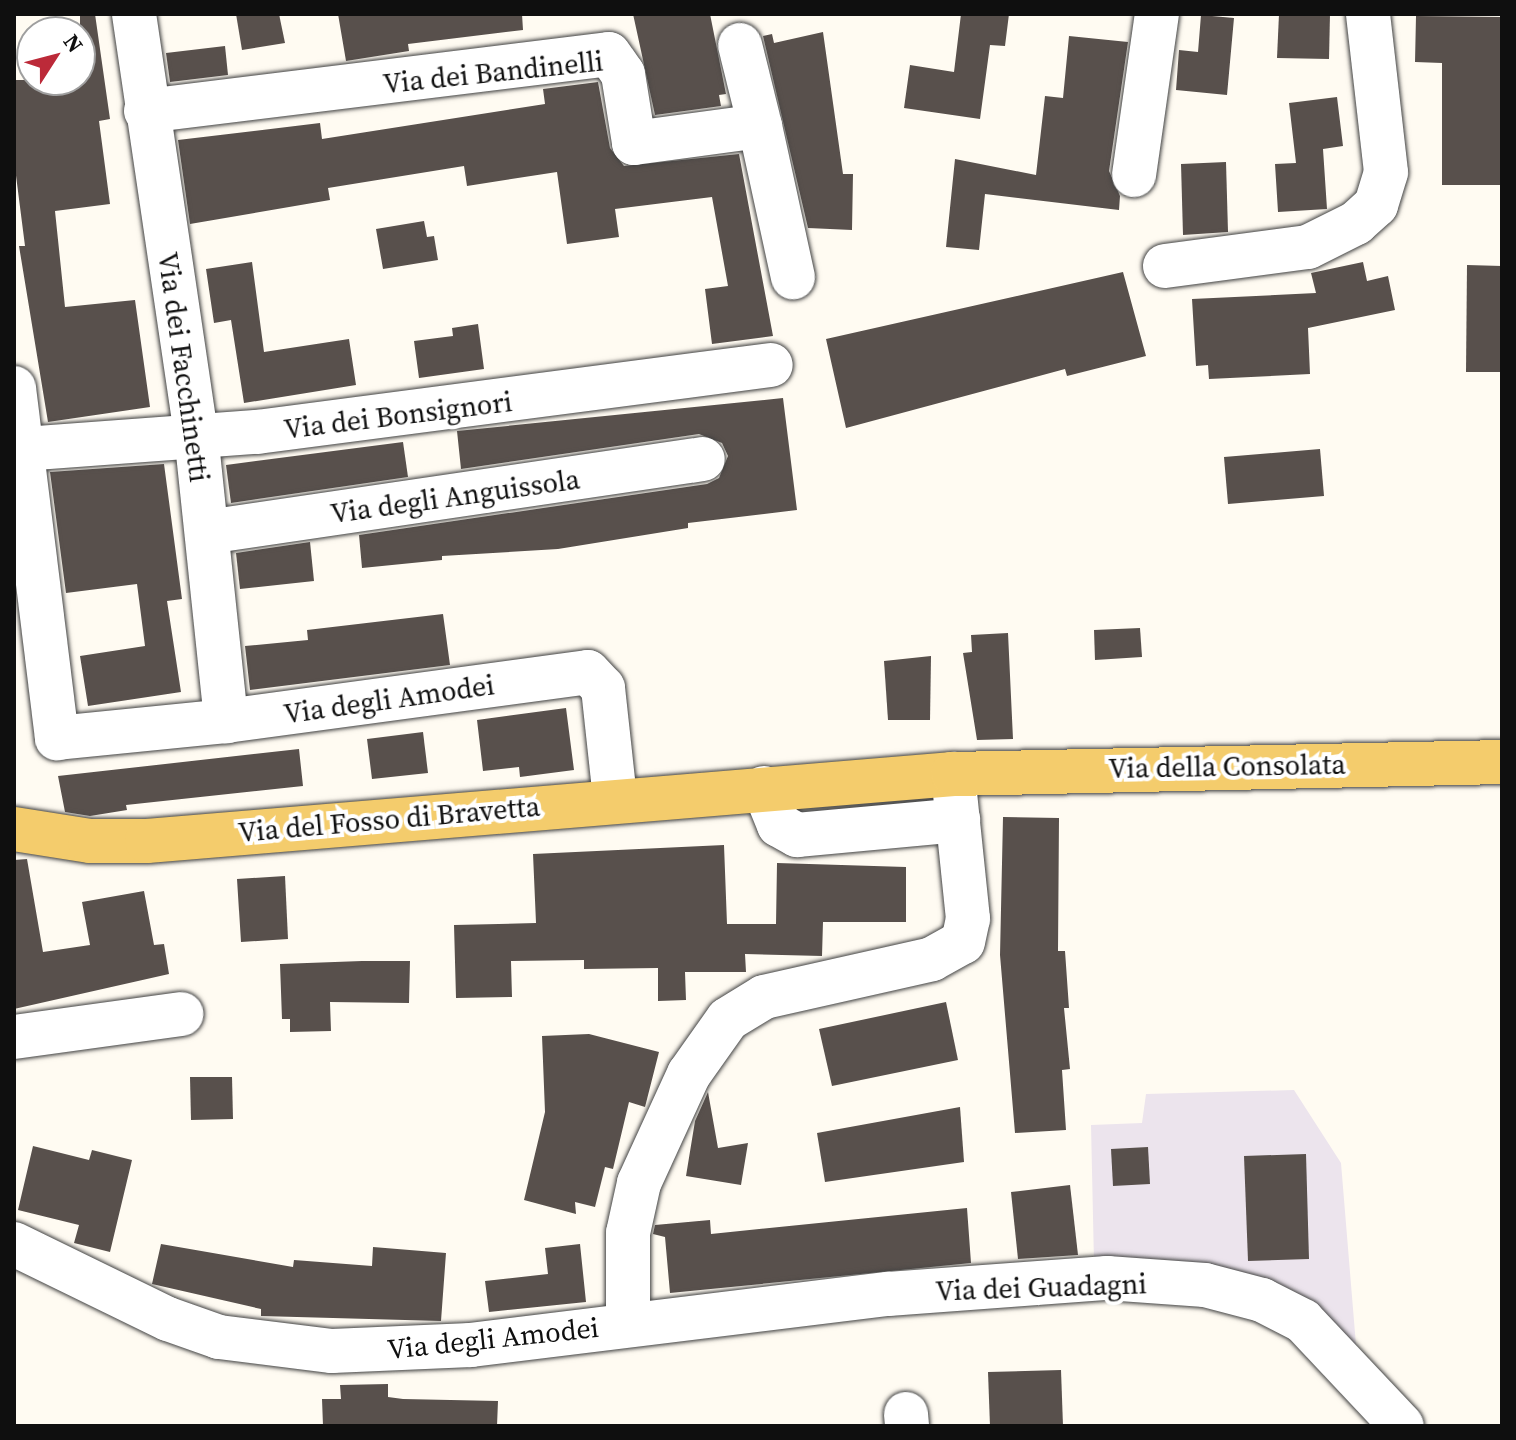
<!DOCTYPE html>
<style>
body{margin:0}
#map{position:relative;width:1516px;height:1440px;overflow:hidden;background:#fffbf2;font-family:"Source Serif 4",serif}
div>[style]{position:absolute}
.industrial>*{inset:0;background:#ece4ed}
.building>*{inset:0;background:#58504c}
.roads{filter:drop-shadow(0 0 2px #424242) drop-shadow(0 0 2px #424242)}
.minor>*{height:44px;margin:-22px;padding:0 22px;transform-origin:22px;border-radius:22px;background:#fff}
.major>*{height:44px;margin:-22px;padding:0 22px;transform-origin:22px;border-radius:22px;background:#f4cc6c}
span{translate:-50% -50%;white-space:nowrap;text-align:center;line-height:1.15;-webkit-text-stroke:8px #fff;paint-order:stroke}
.street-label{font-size:28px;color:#0f0f0f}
.frame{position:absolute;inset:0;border:16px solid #0f0f0f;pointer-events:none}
.north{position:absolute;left:16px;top:16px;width:80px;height:80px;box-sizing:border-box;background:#fff;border:2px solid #9f9f9f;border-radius:50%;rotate:54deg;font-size:22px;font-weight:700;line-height:32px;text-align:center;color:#0f0f0f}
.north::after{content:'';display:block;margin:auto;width:28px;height:36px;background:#bc2a39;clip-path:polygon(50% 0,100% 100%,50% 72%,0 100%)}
</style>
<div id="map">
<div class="industrial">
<div style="clip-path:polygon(1294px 1090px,1341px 1163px,1356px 1345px,1094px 1263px,1091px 1125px,1142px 1123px,1146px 1094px)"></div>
</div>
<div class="building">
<div style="clip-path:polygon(95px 14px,110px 119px,99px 121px,110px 204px,55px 211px,65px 307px,135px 300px,150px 407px,48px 422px,19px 246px,25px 246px,14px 160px,14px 80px,80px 80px,80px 15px)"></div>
<div style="clip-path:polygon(236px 14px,279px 14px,285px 43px,242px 50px)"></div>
<div style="clip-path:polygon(338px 14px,522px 14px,523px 30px,408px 44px,409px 51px,346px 61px)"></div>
<div style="clip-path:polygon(633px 14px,710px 14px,726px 94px,719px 95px,721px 106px,655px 115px)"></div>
<div style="clip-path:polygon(961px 14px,1009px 14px,1005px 46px,990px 45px,980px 119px,904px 108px,910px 65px,954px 72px)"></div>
<div style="clip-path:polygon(1279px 14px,1330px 14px,1329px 59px,1277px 58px)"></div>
<div style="clip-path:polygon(1201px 15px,1234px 18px,1227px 95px,1176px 90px,1179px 50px,1198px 52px)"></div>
<div style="clip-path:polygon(1416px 16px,1502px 17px,1502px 185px,1442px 185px,1442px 63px,1415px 62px)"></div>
<div style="clip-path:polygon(823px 32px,843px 174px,853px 174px,852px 230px,808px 228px,763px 36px,772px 34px,774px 43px)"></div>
<div style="clip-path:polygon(1069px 36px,1128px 42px,1109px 171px,1120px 196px,1119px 210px,985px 194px,979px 250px,946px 247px,955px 159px,1036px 175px,1045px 96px,1063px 98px)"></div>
<div style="clip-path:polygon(225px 46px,228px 75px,170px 82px,166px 53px)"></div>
<div style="clip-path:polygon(598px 82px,610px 148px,624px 166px,739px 154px,773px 336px,712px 344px,705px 289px,728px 286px,712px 197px,615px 209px,619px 237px,567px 244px,557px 172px,467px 186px,464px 166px,328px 188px,330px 200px,190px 224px,178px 140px,320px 123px,322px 139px,545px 104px,543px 89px)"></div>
<div style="clip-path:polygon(1337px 97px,1343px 146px,1323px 149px,1327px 209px,1278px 212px,1275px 164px,1296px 163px,1289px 103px)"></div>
<div style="clip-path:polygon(1226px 162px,1228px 232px,1183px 235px,1181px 164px)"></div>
<div style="clip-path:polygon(424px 221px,427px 237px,434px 236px,438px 260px,383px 269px,376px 229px)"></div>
<div style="clip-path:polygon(252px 262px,264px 352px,349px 339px,356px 385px,244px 403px,231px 320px,214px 323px,206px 269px)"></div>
<div style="clip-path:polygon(1363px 262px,1367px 281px,1388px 276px,1395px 310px,1308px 328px,1310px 374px,1209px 379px,1208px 365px,1196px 366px,1192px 299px,1316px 293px,1311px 273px)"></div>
<div style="clip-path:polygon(1467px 265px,1502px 266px,1502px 372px,1466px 372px)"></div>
<div style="clip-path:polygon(1123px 272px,1146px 356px,1067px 376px,1065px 369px,846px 428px,826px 339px)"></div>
<div style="clip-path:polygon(478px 324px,484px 369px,419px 378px,414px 341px,453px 336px,452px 328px)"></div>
<div style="clip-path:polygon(783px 398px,797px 510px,688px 523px,688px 528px,558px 549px,442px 556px,442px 560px,362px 568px,359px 535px,707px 484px,719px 478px,728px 456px,722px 443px,699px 434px,461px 469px,457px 431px)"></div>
<div style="clip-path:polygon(403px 442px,408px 477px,231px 503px,226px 465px)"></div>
<div style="clip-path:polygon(1320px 449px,1324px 496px,1228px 504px,1224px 457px)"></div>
<div style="clip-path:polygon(164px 464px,182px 599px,167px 601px,181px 692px,88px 706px,80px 656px,145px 646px,137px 584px,66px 593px,50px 472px)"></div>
<div style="clip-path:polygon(310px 542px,314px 581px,240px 589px,236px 553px)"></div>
<div style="clip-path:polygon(443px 614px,450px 665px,250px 690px,245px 646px,308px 640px,307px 630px)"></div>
<div style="clip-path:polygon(1140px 628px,1142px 657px,1095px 660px,1094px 630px)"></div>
<div style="clip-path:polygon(1008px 633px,1013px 739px,977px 740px,963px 653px,972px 652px,971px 635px)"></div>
<div style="clip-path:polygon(931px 656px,930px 720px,888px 720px,884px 661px)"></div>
<div style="clip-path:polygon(566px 708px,574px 770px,520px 777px,519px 767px,483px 771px,477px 720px)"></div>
<div style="clip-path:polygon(423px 732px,428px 773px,372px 779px,367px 739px)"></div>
<div style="clip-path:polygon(299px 749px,303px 786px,126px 805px,127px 810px,90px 816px,65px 812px,58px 776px)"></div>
<div style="clip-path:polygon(1003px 817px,1059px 818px,1058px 951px,1065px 951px,1069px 1008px,1064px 1008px,1070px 1069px,1062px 1070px,1066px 1130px,1015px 1133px,1000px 955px)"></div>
<div style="clip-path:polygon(724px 845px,727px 924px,776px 924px,777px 863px,906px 867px,906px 922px,823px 922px,822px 956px,745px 954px,746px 972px,685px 972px,686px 1000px,658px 1001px,658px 968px,584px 969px,584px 960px,511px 961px,512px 997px,456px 998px,454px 925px,536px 923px,533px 854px)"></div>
<div style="clip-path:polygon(27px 859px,43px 952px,90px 945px,82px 902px,144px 891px,154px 945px,164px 944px,169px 974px,14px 1009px,14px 860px)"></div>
<div style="clip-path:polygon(285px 876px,288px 939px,241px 942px,237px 879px)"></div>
<div style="clip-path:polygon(362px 961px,410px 961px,409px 1003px,330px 1002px,331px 1031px,290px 1032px,290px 1019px,282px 1019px,280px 964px)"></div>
<div style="clip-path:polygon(946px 1002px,958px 1060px,832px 1086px,819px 1029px)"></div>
<div style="clip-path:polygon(589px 1034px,659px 1052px,645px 1107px,629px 1102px,613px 1169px,605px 1167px,595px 1207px,575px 1202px,576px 1214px,524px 1200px,545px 1112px,542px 1036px)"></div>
<div style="clip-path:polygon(190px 1077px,232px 1077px,233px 1119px,191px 1120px)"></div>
<div style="clip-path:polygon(708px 1092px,718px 1148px,748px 1143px,741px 1185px,686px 1176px,695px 1121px)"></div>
<div style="clip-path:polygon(960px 1107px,964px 1162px,825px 1182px,817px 1133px)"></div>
<div style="clip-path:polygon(33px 1146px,89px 1160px,92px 1150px,132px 1160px,110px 1252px,74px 1243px,79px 1225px,18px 1210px)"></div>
<div style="clip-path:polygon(1148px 1147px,1150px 1184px,1113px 1186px,1111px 1149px)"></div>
<div style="clip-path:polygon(1306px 1154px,1309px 1259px,1248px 1261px,1244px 1156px)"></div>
<div style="clip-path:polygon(1070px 1185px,1078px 1255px,1018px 1259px,1011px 1192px)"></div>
<div style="clip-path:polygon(967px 1208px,971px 1263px,670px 1293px,665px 1237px,653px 1234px,655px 1225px,710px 1220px,711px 1234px)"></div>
<div style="clip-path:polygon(161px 1244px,293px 1267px,294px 1260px,372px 1266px,373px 1247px,446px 1253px,441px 1321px,261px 1316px,261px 1309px,152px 1284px)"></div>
<div style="clip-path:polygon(580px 1244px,586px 1302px,489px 1312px,485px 1281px,548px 1274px,545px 1248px)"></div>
<div style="clip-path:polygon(1061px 1370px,1063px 1426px,990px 1426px,988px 1372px)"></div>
<div style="clip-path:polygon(388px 1384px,388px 1397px,403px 1399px,498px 1401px,497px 1426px,323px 1426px,322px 1399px,341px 1399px,340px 1385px)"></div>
</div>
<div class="roads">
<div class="minor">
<div style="left:134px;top:14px;width:425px;rotate:81.6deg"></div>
<div style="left:196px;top:434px;width:289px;rotate:84deg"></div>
<div style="left:740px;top:45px;width:83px;rotate:76.1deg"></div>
<div style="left:146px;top:111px;width:466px;rotate:-7deg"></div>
<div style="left:609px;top:54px;width:24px;rotate:55deg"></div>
<div style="left:623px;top:74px;width:70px;rotate:80.9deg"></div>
<div style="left:634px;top:143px;width:127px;rotate:-7.7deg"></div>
<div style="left:760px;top:126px;width:155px;rotate:77.7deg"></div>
<div style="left:1134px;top:175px;width:163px;rotate:-81.9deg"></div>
<div style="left:1165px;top:266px;width:144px;rotate:-7.6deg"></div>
<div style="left:1308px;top:247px;width:54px;rotate:-26.6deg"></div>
<div style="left:1356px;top:223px;width:27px;rotate:-42deg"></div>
<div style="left:1376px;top:205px;width:34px;rotate:-73deg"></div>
<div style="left:1386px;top:172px;width:159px;rotate:-96.5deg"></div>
<div style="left:14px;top:388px;width:353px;rotate:83deg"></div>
<div style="left:57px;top:738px;width:170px;rotate:-5.7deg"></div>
<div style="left:226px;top:721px;width:365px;rotate:-7.7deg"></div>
<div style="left:588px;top:672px;width:22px;rotate:47deg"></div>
<div style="left:603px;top:688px;width:112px;rotate:83.8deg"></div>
<div style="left:23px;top:449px;width:235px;rotate:-4.2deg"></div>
<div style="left:257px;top:432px;width:518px;rotate:-7.43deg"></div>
<div style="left:207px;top:532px;width:501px;rotate:-8.37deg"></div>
<div style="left:764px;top:788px;width:40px;rotate:68deg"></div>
<div style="left:779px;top:825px;width:21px;rotate:29deg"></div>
<div style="left:797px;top:835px;width:162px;rotate:-5.3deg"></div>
<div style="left:14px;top:1037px;width:169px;rotate:-7.8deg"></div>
<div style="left:14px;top:1244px;width:171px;rotate:26deg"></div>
<div style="left:168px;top:1319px;width:54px;rotate:19.4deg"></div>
<div style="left:219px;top:1337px;width:114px;rotate:7.1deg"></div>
<div style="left:332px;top:1351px;width:139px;rotate:-2.5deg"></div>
<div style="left:471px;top:1345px;width:420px;rotate:-7deg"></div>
<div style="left:888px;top:1294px;width:220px;rotate:-4.2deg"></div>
<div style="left:1107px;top:1278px;width:98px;rotate:4.1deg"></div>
<div style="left:1205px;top:1285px;width:59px;rotate:14.7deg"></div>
<div style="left:1262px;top:1300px;width:46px;rotate:27.1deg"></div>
<div style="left:1303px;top:1321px;width:144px;rotate:46.7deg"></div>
<div style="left:628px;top:1323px;width:90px;rotate:-90deg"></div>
<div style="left:628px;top:1233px;width:51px;rotate:-77.6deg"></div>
<div style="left:639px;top:1183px;width:120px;rotate:-65.4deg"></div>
<div style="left:689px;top:1074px;width:67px;rotate:-54.7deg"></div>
<div style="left:728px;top:1019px;width:42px;rotate:-31.4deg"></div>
<div style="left:764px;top:997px;width:172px;rotate:-12.7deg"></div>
<div style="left:932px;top:959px;width:35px;rotate:-29deg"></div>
<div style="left:963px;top:942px;width:24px;rotate:-78deg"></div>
<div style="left:968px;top:919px;width:146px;rotate:-95.9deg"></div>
<div style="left:906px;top:1414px;width:12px;rotate:85deg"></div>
</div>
<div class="major">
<div style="left:14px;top:829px;width:77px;rotate:9deg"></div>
<div style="left:90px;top:841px;width:57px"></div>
<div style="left:147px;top:841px;width:809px;rotate:-4.75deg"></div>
<div style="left:953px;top:774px;width:549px;rotate:-1.25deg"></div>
</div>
</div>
<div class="street-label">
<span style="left:493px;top:72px;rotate:-6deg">Via dei Bandinelli</span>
<span style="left:184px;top:367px;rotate:82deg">Via dei Facchinetti</span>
<span style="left:398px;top:415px;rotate:-7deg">Via dei Bonsignori</span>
<span style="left:455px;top:496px;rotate:-8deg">Via degli Anguissola</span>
<span style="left:389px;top:699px;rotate:-8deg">Via degli Amodei</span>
<span style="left:1227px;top:766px;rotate:-1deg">Via della Consolata</span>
<span style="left:389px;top:819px;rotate:-5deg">Via del Fosso di Bravetta</span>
<span style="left:1041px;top:1287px;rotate:-2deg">Via dei Guadagni</span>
<span style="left:493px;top:1338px;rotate:-6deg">Via degli Amodei</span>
</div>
<div class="frame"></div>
<div class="north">N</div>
</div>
